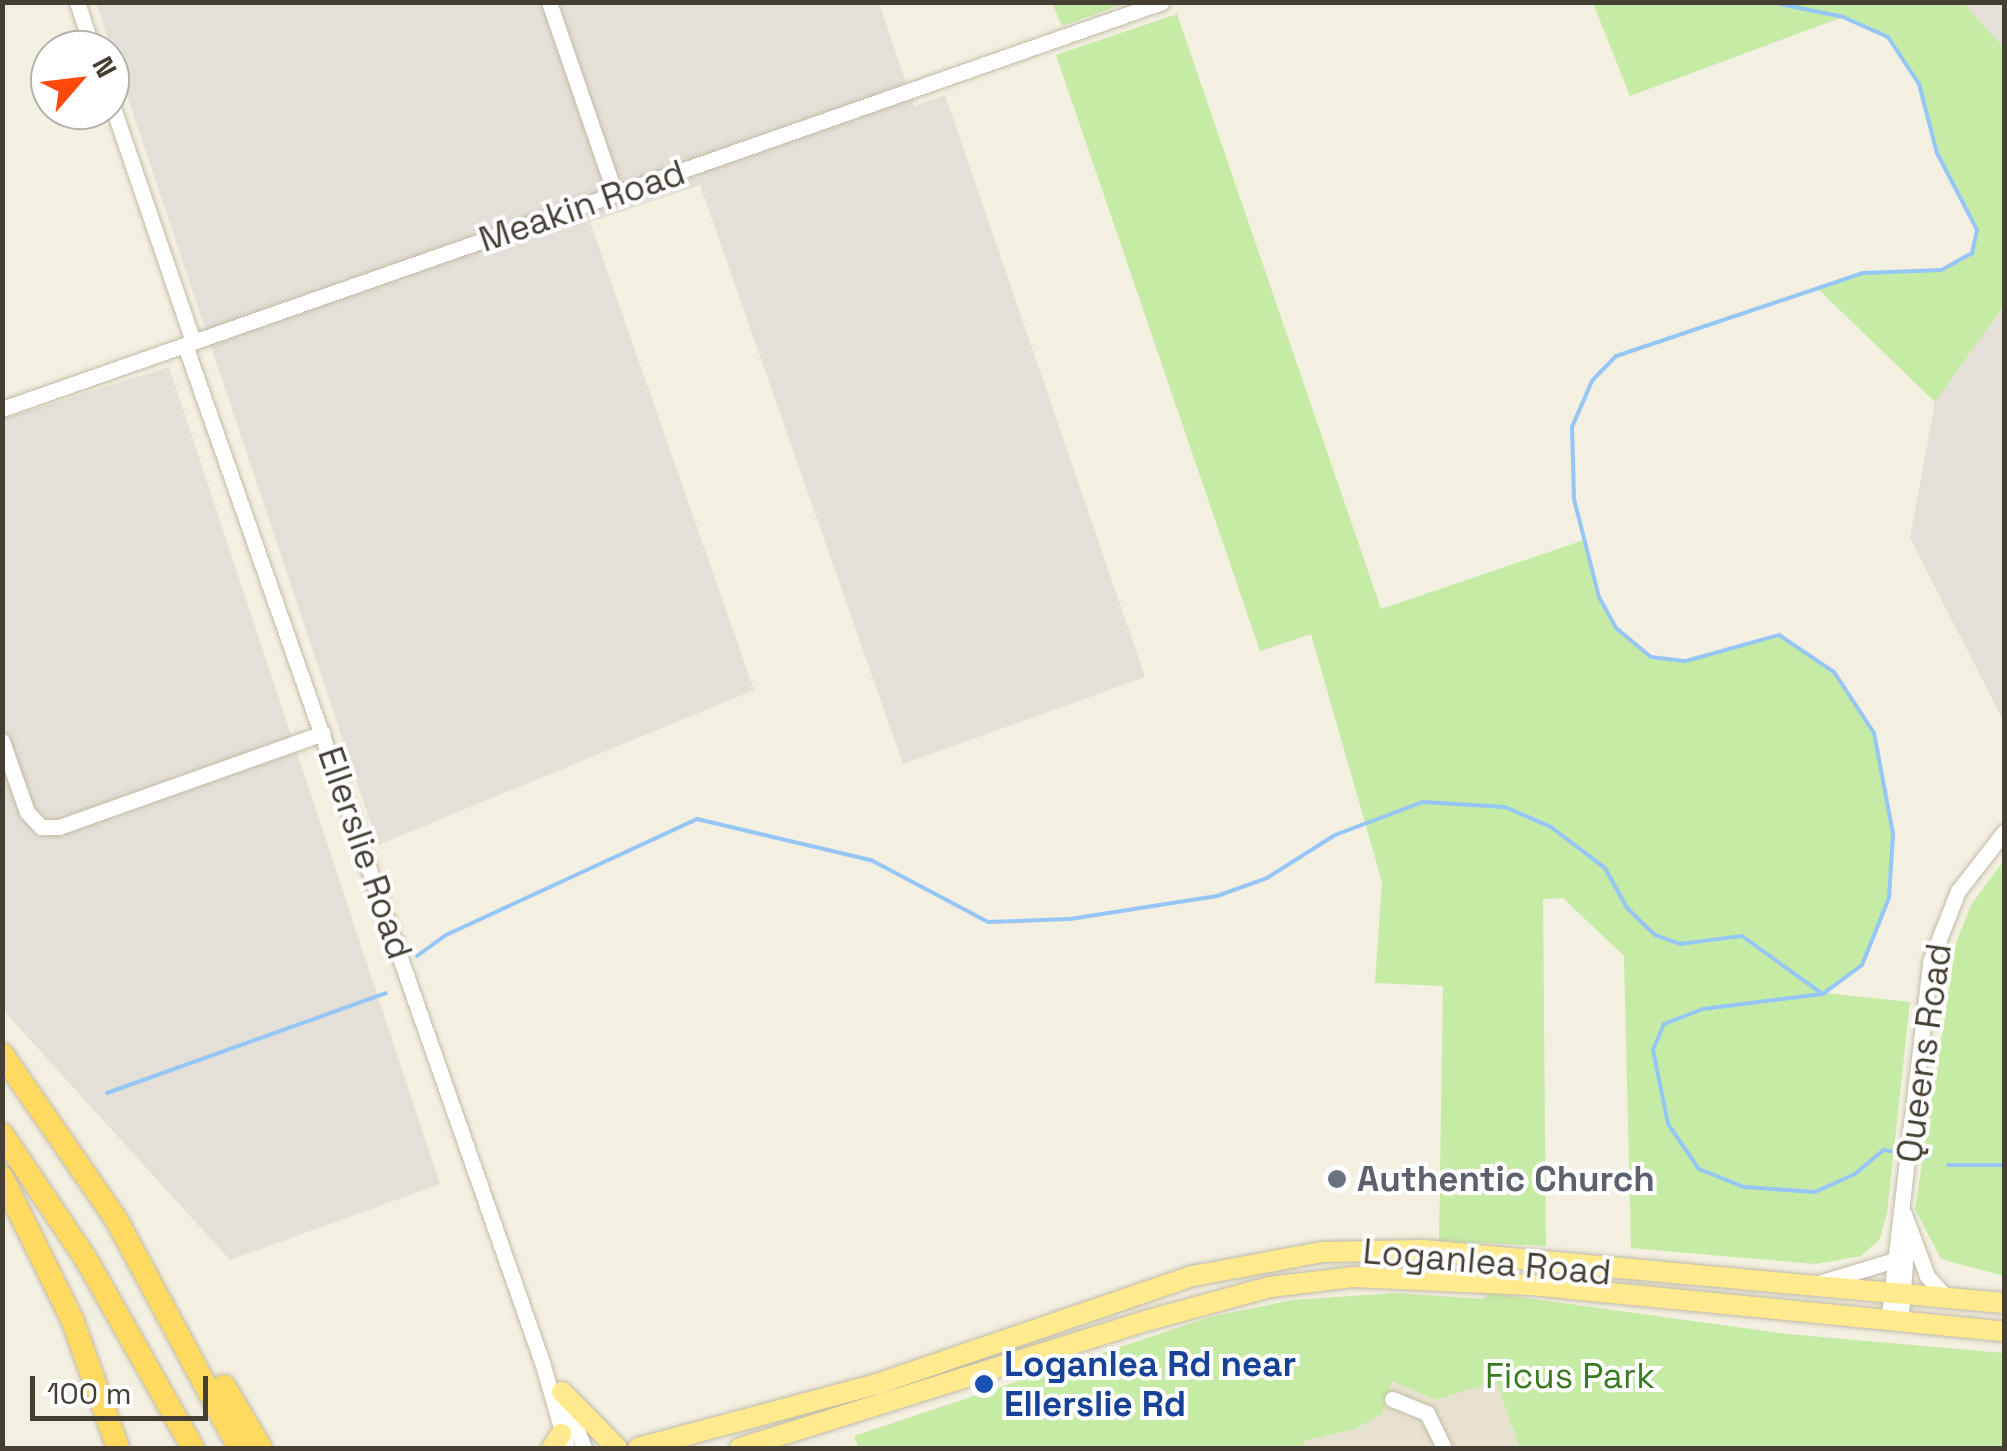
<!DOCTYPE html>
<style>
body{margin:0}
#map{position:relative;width:2007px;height:1451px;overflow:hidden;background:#f3efe1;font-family:"Space Grotesk",sans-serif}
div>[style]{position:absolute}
.residential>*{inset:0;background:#e7e2cf}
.industrial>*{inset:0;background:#e4dfd7}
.green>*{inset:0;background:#c5eba5}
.stream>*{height:4px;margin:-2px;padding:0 2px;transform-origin:2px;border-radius:2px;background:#96c6f6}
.roads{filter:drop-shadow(0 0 2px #c1bba6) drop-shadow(0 0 2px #c1bba6)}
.minor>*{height:15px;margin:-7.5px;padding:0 7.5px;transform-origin:7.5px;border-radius:7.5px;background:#fff}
.major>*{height:20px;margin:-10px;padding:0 10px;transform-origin:10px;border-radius:10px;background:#ffea8e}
.highway>*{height:22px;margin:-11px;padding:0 11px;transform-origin:11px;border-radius:11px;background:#ffda60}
.dots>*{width:28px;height:28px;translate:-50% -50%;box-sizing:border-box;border:5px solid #fff;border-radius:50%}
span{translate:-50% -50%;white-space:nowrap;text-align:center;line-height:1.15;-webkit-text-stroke:8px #fff;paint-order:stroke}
.street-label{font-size:35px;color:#443f32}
.worship-label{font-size:35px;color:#5b616d;font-weight:700}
.left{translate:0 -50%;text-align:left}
.transit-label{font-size:35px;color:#164399;font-weight:700}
.park-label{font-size:35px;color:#3a7a21}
.frame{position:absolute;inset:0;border:5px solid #443f32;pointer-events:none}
.north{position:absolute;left:30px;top:30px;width:100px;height:100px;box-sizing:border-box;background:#fff;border:2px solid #b4b2ad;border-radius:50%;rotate:62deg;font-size:28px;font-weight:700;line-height:40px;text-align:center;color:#443f32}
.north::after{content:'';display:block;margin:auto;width:35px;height:45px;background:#ff480c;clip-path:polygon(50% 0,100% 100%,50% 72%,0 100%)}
.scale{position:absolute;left:30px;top:1376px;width:178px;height:45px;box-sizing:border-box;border:5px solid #443f32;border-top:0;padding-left:12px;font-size:30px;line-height:35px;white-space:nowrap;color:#443f32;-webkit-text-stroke:8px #fff;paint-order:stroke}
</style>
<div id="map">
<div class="residential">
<div style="clip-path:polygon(1496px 1380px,1520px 1448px,1304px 1448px,1302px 1441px,1355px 1429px,1382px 1414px,1392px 1381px,1437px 1400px)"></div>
</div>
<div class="industrial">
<div style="clip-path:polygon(96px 3px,879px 3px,914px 106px,945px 95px,1145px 677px,903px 764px,700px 185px,590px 222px,754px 690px,378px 845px)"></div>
<div style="clip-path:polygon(1963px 3px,2004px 3px,2004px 48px)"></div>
<div style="clip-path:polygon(2004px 305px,2004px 722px,1910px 538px,1935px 402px)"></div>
<div style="clip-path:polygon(169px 367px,440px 1184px,230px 1260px,3px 1010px,3px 419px)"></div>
</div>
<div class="green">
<div style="clip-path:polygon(1052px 3px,1126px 3px,1062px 26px)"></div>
<div style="clip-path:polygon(1593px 3px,1963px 3px,2004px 48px,2004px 305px,1935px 402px,1817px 288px,1863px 273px,1941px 270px,1972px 253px,1977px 230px,1937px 153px,1919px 84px,1888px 37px,1843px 17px,1630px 96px)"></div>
<div style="clip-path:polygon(1177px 14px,1381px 609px,1584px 540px,1599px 597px,1616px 627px,1651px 657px,1686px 661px,1779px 635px,1834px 672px,1874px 733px,1893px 834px,1889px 898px,1862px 965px,1825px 993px,1910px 1002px,1887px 1213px,1880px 1239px,1861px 1256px,1816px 1264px,1631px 1248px,1624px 956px,1563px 898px,1543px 899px,1546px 1246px,1439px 1241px,1443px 986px,1375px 983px,1382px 882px,1311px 634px,1260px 651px,1056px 55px)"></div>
<div style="clip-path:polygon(2004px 860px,2004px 1276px,1941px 1259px,1915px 1209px,1956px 943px,1971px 905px)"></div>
<div style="clip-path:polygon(1489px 1293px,1787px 1334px,2004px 1353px,2004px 1448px,1520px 1448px,1496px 1381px,1436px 1400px,1392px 1381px,1382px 1414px,1355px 1429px,1303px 1441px,1304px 1448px,859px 1448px,854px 1436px,1210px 1317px,1292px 1300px,1395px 1293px,1483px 1299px)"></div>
</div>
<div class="stream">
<div style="left:1770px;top:2px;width:75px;rotate:11.6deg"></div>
<div style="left:1843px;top:17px;width:49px;rotate:24deg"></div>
<div style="left:1888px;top:37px;width:56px;rotate:56.6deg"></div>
<div style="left:1919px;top:84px;width:71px;rotate:75.4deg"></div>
<div style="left:1937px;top:153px;width:87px;rotate:62.5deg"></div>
<div style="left:1977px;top:230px;width:24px;rotate:102deg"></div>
<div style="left:1972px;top:253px;width:35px;rotate:151deg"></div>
<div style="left:1941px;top:270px;width:78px;rotate:177.8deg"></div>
<div style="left:1863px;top:273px;width:261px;rotate:161.4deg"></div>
<div style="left:1616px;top:356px;width:35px;rotate:134deg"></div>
<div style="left:1592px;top:381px;width:50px;rotate:113.5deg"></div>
<div style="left:1572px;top:427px;width:72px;rotate:88.4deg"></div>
<div style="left:1574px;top:499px;width:101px;rotate:75.7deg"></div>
<div style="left:1599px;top:597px;width:35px;rotate:61deg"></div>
<div style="left:1616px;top:628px;width:45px;rotate:39.6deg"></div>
<div style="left:1651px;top:657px;width:35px;rotate:7deg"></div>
<div style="left:1686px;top:661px;width:97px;rotate:-15.6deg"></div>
<div style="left:1779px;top:635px;width:66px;rotate:33.9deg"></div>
<div style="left:1834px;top:672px;width:73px;rotate:56.7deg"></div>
<div style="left:1874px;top:733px;width:103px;rotate:79.3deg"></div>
<div style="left:1893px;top:834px;width:64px;rotate:93.6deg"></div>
<div style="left:1889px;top:898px;width:72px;rotate:111.9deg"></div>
<div style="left:1862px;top:965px;width:49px;rotate:143.4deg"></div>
<div style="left:1823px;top:994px;width:121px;rotate:172.9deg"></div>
<div style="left:1703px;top:1009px;width:42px;rotate:159deg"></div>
<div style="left:1664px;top:1024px;width:28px;rotate:113deg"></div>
<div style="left:1653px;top:1050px;width:76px;rotate:78.5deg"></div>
<div style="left:1668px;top:1124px;width:55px;rotate:55.4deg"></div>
<div style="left:1699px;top:1169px;width:48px;rotate:21.8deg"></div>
<div style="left:1744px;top:1187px;width:71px;rotate:4deg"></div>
<div style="left:1815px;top:1192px;width:44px;rotate:-24.2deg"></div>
<div style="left:1855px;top:1174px;width:38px;rotate:-40deg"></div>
<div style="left:1884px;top:1150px;width:19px;rotate:9deg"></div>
<div style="left:417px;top:956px;width:36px;rotate:-36deg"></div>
<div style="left:446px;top:935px;width:277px;rotate:-24.8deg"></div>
<div style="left:697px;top:819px;width:179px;rotate:13.3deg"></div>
<div style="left:871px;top:860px;width:132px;rotate:27.9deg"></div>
<div style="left:988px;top:922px;width:82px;rotate:-2.1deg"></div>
<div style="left:1070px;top:919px;width:149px;rotate:-8.9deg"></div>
<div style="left:1217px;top:896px;width:53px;rotate:-19.8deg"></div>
<div style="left:1267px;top:878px;width:80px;rotate:-32.3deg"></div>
<div style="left:1335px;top:835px;width:94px;rotate:-20.6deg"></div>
<div style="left:1423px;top:802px;width:82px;rotate:3.5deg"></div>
<div style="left:1505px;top:807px;width:50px;rotate:23.5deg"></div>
<div style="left:1551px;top:827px;width:68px;rotate:37.2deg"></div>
<div style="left:1605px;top:868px;width:46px;rotate:61.2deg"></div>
<div style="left:1627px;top:908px;width:39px;rotate:44deg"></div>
<div style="left:1655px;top:935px;width:27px;rotate:20deg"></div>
<div style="left:1680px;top:944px;width:63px;rotate:-7.4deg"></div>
<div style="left:1742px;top:936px;width:97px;rotate:35.8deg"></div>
<div style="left:107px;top:1093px;width:296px;rotate:-19.7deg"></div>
<div style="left:1912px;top:1154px;width:16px;rotate:11deg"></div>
<div style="left:1948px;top:1165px;width:56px"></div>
</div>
<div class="roads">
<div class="minor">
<div style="left:77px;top:2px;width:51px;rotate:71.6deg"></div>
<div style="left:549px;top:2px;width:203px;rotate:71deg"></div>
<div style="left:110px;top:99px;width:257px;rotate:71.1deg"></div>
<div style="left:185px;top:345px;width:1078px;rotate:70.66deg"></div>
<div style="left:542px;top:1362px;width:90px;rotate:73.8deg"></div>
<div style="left:2px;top:409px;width:1229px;rotate:-19.33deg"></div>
<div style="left:2px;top:741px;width:75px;rotate:70.6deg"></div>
<div style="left:27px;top:812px;width:21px;rotate:47deg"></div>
<div style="left:41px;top:827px;width:18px"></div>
<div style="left:59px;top:827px;width:280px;rotate:-19.6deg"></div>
<div style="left:1904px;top:1214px;width:66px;rotate:69.6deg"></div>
<div style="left:1927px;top:1276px;width:30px;rotate:48deg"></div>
<div style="left:1900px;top:1234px;width:19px;rotate:72deg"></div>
<div style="left:1906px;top:1252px;width:71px;rotate:94.8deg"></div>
<div style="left:1822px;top:1282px;width:72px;rotate:-16.9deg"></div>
<div style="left:1888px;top:1322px;width:362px;rotate:-83.3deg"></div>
<div style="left:1930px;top:962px;width:76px;rotate:-68.5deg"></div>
<div style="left:1958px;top:891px;width:75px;rotate:-52.1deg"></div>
<div style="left:565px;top:1399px;width:53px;rotate:68.8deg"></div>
<div style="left:1392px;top:1399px;width:38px;rotate:22deg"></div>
<div style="left:1427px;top:1413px;width:39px;rotate:64deg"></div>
</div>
<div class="major">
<div style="left:562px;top:1392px;width:78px;rotate:45.5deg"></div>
<div style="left:552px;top:1448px;width:17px;rotate:-57deg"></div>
<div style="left:638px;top:1448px;width:247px;rotate:-15deg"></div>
<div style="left:877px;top:1384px;width:334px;rotate:-18.9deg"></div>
<div style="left:1193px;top:1276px;width:132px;rotate:-10.5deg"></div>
<div style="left:1323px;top:1252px;width:100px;rotate:-1.1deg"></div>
<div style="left:1423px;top:1250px;width:583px;rotate:5.21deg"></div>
<div style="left:740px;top:1448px;width:429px;rotate:-17.4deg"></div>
<div style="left:1149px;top:1320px;width:125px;rotate:-15.3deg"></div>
<div style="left:1270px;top:1287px;width:85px;rotate:-6.8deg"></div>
<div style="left:1354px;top:1277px;width:177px;rotate:2.6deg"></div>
<div style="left:1531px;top:1285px;width:475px;rotate:5.6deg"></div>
</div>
<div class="highway">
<div style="left:2px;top:1054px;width:203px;rotate:55.4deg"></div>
<div style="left:117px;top:1221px;width:258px;rotate:61.7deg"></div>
<div style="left:2px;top:1134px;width:151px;rotate:56.1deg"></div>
<div style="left:86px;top:1259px;width:217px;rotate:60.5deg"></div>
<div style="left:2px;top:1177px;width:158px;rotate:63.8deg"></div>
<div style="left:72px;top:1319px;width:137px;rotate:70.4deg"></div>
<div style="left:224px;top:1386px;width:72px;rotate:59.2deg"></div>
</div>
</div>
<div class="dots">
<div style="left:1337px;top:1179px;background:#6b7280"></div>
<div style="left:984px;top:1384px;background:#1a4fb4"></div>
</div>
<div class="street-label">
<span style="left:582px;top:206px;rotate:-19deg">Meakin Road</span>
<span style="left:365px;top:853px;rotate:71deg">Ellerslie Road</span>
<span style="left:1924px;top:1053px;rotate:-82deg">Queens Road</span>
<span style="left:1487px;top:1262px;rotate:5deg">Loganlea Road</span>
</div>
<div class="worship-label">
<span class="left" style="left:1357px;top:1179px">Authentic Church</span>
</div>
<div class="transit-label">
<span class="left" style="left:1004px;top:1384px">Loganlea Rd near<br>Ellerslie Rd</span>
</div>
<div class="park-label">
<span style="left:1570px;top:1376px">Ficus Park</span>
</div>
<div class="frame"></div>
<div class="north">N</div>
<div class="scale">100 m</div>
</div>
